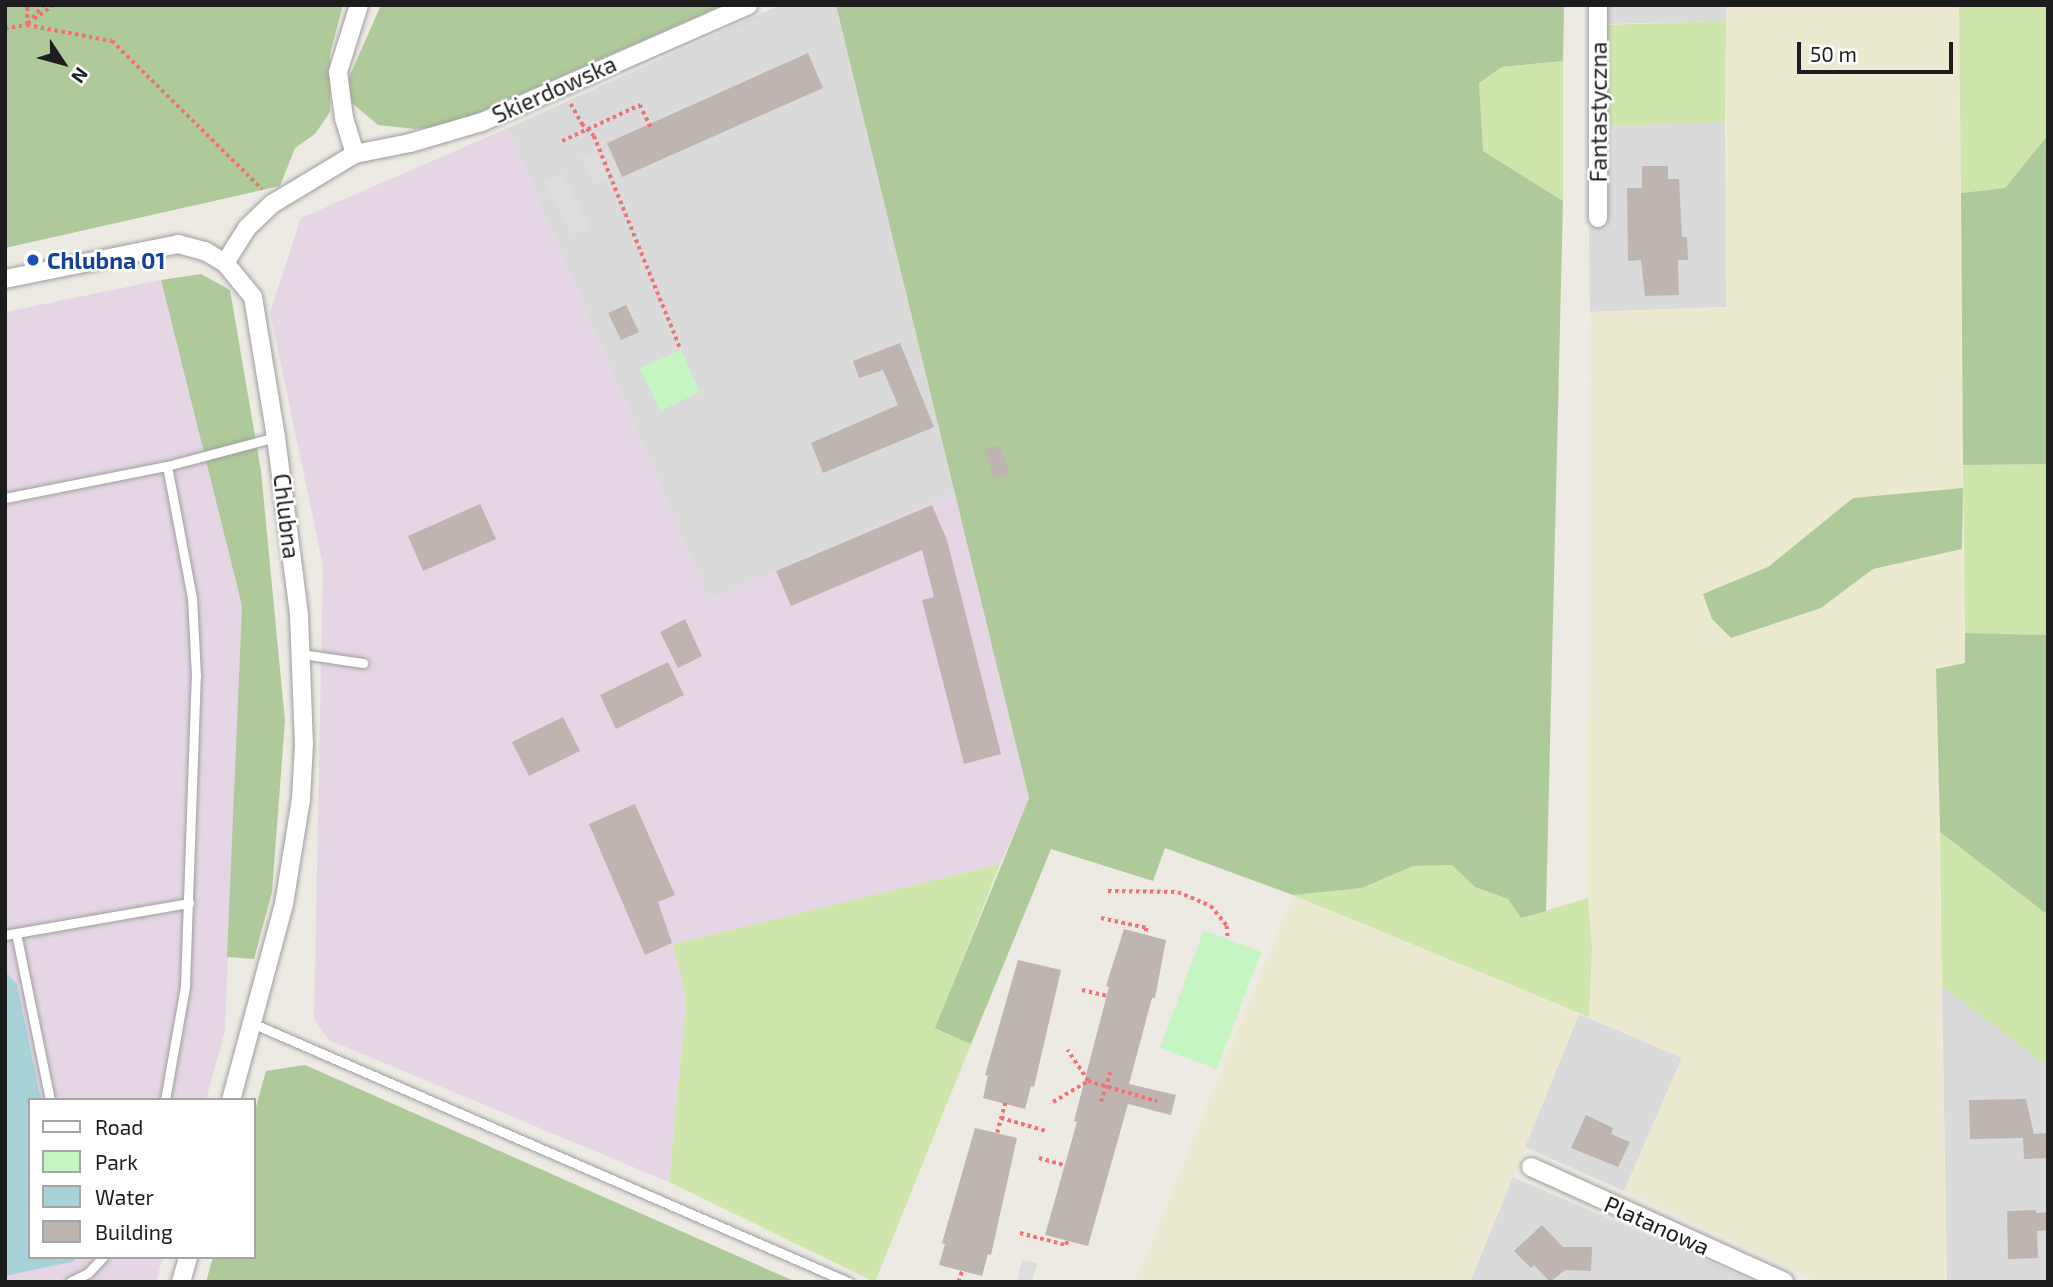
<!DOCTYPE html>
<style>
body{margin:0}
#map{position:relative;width:2053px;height:1287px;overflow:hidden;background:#ede9e3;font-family:"Exo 2",sans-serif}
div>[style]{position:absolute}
.residential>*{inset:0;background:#dbdada}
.industrial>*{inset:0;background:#e6d6e5}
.farmland>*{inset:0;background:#ebead0}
.grass>*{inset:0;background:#cee5ac}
.forest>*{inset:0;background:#aeca9b}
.park>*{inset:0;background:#c4f5c3}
.parking>*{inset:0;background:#ddd}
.water>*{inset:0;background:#a7d2d8}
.building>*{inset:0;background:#beb4b0}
.path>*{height:3.5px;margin-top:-1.75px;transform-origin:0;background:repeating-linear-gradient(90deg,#f07272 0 3.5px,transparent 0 7px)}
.roads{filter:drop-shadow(0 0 2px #9e9e9e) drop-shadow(0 0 2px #9e9e9e)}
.service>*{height:9px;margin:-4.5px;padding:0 4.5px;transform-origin:4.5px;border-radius:4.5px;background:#fff}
.minor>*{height:18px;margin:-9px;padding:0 9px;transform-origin:9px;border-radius:9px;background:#fff}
.dots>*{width:19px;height:19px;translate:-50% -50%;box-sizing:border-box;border:4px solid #fff;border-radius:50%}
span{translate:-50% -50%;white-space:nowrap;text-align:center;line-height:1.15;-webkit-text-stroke:5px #fff;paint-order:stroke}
.street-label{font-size:23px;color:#1d1d1d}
.transit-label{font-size:23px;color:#164399;font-weight:700}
.left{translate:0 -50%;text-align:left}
.frame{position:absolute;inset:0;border:7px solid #1d1d1d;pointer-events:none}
.legend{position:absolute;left:28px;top:1098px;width:228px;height:161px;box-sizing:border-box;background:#fff;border:2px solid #a5a5a5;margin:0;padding:9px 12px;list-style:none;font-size:21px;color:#1d1d1d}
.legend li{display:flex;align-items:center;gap:14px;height:35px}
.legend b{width:35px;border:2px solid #a5a5a5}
.north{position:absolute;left:28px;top:28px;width:70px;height:70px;-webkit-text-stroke:5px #fff;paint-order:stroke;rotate:126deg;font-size:19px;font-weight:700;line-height:28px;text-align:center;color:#1d1d1d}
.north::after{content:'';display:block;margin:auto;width:24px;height:32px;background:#1d1d1d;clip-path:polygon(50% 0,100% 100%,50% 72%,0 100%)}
.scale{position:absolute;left:1797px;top:42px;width:156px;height:32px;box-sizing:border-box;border:4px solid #1d1d1d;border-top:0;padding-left:9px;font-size:21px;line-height:24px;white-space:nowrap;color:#1d1d1d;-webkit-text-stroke:5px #fff;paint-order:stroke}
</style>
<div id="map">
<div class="residential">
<div style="clip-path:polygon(780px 5px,836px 5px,955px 493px,709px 600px,508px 128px)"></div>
<div style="clip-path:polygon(1607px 5px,1726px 5px,1726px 21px,1607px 24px)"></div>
<div style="clip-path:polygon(1725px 122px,1726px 307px,1590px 312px,1589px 227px,1608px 225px,1607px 126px)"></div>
<div style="clip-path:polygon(1942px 986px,2048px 1067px,2048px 1282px,1947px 1282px)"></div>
<div style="clip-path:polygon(1579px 1014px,1682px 1058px,1624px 1191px,1525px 1147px)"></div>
<div style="clip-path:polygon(1513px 1177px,1755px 1282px,1470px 1282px)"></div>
</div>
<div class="industrial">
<div style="clip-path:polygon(508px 128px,709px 599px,955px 493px,1029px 799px,1000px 864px,674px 944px,686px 1001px,669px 1182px,329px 1040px,314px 1020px,323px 566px,270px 312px,301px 218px)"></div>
<div style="clip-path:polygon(161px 280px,242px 606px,225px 1031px,206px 1100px,30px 1100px,30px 1257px,163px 1257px,156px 1282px,5px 1282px,5px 312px)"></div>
</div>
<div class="farmland">
<div style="clip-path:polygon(1726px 5px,1959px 5px,1963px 488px,1853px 498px,1768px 567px,1703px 594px,1821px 608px,1873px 569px,1962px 549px,1966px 663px,1936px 670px,1947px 1282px,1820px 1282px,1624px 1191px,1682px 1058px,1589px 1017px,1592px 950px,1588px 898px,1590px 312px,1726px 307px)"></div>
<div style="clip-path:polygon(1293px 895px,1579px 1014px,1470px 1282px,1135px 1282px)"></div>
</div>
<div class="grass">
<div style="clip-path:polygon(1959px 5px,2048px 5px,2048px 135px,2005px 188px,1961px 193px)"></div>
<div style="clip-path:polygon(1726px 21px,1725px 122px,1607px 126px,1607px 25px)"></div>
<div style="clip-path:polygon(1563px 61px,1563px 201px,1482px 151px,1479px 83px,1502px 67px)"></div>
<div style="clip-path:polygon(2048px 464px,2048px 635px,1965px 633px,1963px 465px)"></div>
<div style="clip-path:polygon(1940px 832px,2048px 915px,2048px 1067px,1942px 986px)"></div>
<div style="clip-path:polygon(1000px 864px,936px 1027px,971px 1044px,875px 1282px,669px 1182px,686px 1001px,673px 944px)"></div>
<div style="clip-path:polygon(1453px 865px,1475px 887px,1508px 899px,1521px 918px,1588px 898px,1592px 950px,1589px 1017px,1293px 895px,1362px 888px,1413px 866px)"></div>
</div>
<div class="forest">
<div style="clip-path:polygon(5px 5px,343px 5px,330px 54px,330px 112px,315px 134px,295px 148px,280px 186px,5px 248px)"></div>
<div style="clip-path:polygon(381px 5px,723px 5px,448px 126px,416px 129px,378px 125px,345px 97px,347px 82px)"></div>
<div style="clip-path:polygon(836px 5px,1564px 5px,1563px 61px,1502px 67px,1479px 83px,1483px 151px,1563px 201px,1546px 911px,1521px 918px,1508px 899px,1475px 887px,1452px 865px,1413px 866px,1362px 888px,1293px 895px,1165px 848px,1153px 881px,1051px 849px,971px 1044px,935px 1028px,1029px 798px)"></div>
<div style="clip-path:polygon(2048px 135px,2048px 464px,1963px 465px,1961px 193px,2005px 188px)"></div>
<div style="clip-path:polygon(201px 274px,230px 290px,261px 471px,285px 721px,272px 892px,254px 959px,227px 957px,242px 606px,161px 280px)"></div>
<div style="clip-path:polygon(1963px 488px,1962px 549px,1873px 569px,1821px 608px,1731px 638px,1712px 619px,1703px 594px,1768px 567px,1853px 498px)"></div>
<div style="clip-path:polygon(1965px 633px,2048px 635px,2048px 915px,1940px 832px,1936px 669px,1965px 663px)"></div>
<div style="clip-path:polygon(305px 1065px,796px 1282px,206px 1282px,213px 1257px,254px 1257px,254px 1114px,266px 1071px)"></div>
</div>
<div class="park">
<div style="clip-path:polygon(681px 350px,700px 392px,660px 411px,640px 368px)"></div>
<div style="clip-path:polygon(1204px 930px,1261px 952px,1217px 1069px,1160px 1048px)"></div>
</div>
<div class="parking">
<div style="clip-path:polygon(596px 151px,608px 179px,594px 185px,581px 157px)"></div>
<div style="clip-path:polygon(562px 173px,590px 227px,573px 236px,544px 182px)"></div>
<div style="clip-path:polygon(1022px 1260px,1037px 1263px,1032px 1282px,1017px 1282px)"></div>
</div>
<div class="water">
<div style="clip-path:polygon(5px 972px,17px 984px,41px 1100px,30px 1100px,30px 1257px,74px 1257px,75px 1261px,5px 1276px)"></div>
</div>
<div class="building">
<div style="clip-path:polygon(808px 53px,823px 88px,622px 177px,607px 143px)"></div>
<div style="clip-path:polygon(1642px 166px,1668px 166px,1668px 179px,1679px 179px,1682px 237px,1687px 237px,1688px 260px,1678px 260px,1679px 295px,1645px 296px,1641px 260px,1628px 261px,1627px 188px,1642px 188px)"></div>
<div style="clip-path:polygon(626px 305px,639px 332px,621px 340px,608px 313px)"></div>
<div style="clip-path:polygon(900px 343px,934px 427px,823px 473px,811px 443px,898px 405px,883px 370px,859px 378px,853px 361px)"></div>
<div style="clip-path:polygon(1000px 445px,1010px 474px,994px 480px,984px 450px)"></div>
<div style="clip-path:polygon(480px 504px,496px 539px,423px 571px,408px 536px)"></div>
<div style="clip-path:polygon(932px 505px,947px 540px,1001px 754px,964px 764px,922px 600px,934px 597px,922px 550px,791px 606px,776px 571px)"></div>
<div style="clip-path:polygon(685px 619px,702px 656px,678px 668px,660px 632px)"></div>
<div style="clip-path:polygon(668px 662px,684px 695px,616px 729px,600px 695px)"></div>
<div style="clip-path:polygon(563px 717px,580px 751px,529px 776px,512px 742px)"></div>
<div style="clip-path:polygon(635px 804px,675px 895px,658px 902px,672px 943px,645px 955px,589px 824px)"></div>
<div style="clip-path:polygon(1124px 929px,1166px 940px,1155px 998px,1152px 998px,1129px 1084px,1176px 1095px,1171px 1115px,1128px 1104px,1088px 1246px,1045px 1235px,1077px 1122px,1074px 1121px,1109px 987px,1106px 986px)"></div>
<div style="clip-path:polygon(1018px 960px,1061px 970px,1034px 1087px,1031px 1086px,1025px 1109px,983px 1098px,988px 1076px,985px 1075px)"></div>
<div style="clip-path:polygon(2026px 1099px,2034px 1134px,2047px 1133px,2048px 1158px,2024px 1159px,2023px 1138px,1970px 1139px,1969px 1100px)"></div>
<div style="clip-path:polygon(1586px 1115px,1613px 1128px,1611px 1134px,1630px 1142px,1618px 1167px,1571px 1148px)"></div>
<div style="clip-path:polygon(975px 1128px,1017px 1138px,991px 1255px,988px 1254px,982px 1276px,939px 1265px,945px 1244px,942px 1243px)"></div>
<div style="clip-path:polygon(2036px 1210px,2036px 1213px,2048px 1212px,2048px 1230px,2037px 1231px,2038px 1258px,2008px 1259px,2007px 1211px)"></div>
<div style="clip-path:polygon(1542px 1225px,1563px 1247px,1592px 1247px,1591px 1271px,1565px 1270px,1550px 1282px,1534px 1265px,1531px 1268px,1514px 1251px)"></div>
</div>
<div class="path">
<div style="left:44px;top:5px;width:26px;rotate:130deg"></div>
<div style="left:27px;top:25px;width:86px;rotate:10.7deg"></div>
<div style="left:112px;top:41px;width:211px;rotate:44.6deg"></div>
<div style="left:34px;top:19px;width:24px;rotate:-36deg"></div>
<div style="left:5px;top:28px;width:22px;rotate:-8deg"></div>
<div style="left:27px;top:25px;width:20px;rotate:-90deg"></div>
<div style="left:571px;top:104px;width:23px;rotate:61deg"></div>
<div style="left:582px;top:124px;width:17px;rotate:45deg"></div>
<div style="left:594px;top:136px;width:231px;rotate:67.9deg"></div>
<div style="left:562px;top:141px;width:86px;rotate:-24.8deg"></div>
<div style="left:640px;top:105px;width:25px;rotate:64deg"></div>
<div style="left:1108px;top:891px;width:70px;rotate:0.8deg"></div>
<div style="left:1178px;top:892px;width:36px;rotate:23deg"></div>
<div style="left:1211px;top:906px;width:26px;rotate:51deg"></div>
<div style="left:1227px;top:926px;width:13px;rotate:86deg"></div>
<div style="left:1101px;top:918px;width:47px;rotate:12.3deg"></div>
<div style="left:1147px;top:928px;width:7px;rotate:106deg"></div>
<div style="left:1082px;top:990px;width:26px;rotate:13deg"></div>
<div style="left:1088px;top:1081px;width:72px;rotate:16.2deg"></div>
<div style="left:1053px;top:1102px;width:41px;rotate:-31deg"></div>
<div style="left:1088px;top:1081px;width:37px;rotate:-124deg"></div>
<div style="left:1101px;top:1102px;width:31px;rotate:-73deg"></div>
<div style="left:1001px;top:1118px;width:47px;rotate:16.1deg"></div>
<div style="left:997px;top:1133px;width:31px;rotate:-75deg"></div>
<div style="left:1039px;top:1158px;width:25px;rotate:16deg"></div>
<div style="left:1020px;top:1233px;width:48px;rotate:14.6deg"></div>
<div style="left:1066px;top:1245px;width:5px;rotate:-79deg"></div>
<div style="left:958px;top:1282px;width:12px;rotate:-70deg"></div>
</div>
<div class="roads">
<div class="service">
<div style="left:5px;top:498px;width:165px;rotate:-11.2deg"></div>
<div style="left:167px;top:466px;width:113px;rotate:-14.9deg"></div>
<div style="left:302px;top:654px;width:62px;rotate:8.4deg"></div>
<div style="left:16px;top:933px;width:170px;rotate:78.5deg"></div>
<div style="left:5px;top:935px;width:187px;rotate:-9.9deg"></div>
<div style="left:252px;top:1023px;width:650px;rotate:23.49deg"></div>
<div style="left:165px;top:1100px;width:116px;rotate:-80deg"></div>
<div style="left:185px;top:986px;width:310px;rotate:-88deg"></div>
<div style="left:196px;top:676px;width:78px;rotate:-92.9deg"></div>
<div style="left:192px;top:598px;width:134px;rotate:-100.7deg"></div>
<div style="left:70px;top:1282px;width:20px;rotate:-27deg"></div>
<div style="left:88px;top:1273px;width:22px;rotate:-47deg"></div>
</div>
<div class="minor">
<div style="left:355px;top:154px;width:56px;rotate:-11.3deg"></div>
<div style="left:410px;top:143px;width:75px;rotate:-16.3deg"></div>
<div style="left:482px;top:122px;width:291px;rotate:-23.7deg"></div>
<div style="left:1598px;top:218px;width:213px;rotate:-90deg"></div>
<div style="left:225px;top:263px;width:41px;rotate:-57.8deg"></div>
<div style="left:247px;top:228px;width:35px;rotate:-44deg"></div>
<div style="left:272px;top:204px;width:97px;rotate:-31.1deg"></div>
<div style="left:355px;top:154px;width:38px;rotate:-107deg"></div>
<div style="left:344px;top:118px;width:46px;rotate:-97.4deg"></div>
<div style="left:338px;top:72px;width:70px;rotate:-72.6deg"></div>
<div style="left:5px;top:279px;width:177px;rotate:-11.4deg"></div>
<div style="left:178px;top:244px;width:28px;rotate:15deg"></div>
<div style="left:205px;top:251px;width:23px;rotate:31deg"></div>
<div style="left:225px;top:263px;width:44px;rotate:50.5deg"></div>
<div style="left:253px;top:297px;width:142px;rotate:80.7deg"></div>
<div style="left:276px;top:437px;width:179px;rotate:82.6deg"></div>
<div style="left:299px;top:615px;width:129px;rotate:87.8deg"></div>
<div style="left:304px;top:744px;width:55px;rotate:93.1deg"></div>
<div style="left:301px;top:799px;width:106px;rotate:99.2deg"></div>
<div style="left:284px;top:904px;width:203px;rotate:105.1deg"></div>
<div style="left:1531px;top:1167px;width:278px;rotate:24.4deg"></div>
<div style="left:181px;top:1282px;width:26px;rotate:-74deg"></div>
</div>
</div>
<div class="dots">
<div style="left:33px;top:260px;background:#1a4fb4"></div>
</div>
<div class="street-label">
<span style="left:554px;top:89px;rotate:-24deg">Skierdowska</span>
<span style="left:1598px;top:112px;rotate:-90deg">Fantastyczna</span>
<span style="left:287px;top:516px;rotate:83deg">Chlubna</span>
<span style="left:1657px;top:1225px;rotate:24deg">Platanowa</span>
</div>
<div class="transit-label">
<span class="left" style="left:47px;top:260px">Chlubna 01</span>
</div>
<div class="frame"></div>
<ul class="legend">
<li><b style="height:9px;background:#fff"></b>Road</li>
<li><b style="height:19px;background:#c4f5c3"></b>Park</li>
<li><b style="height:19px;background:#a7d2d8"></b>Water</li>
<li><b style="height:19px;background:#beb4b0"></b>Building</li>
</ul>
<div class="north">N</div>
<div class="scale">50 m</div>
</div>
